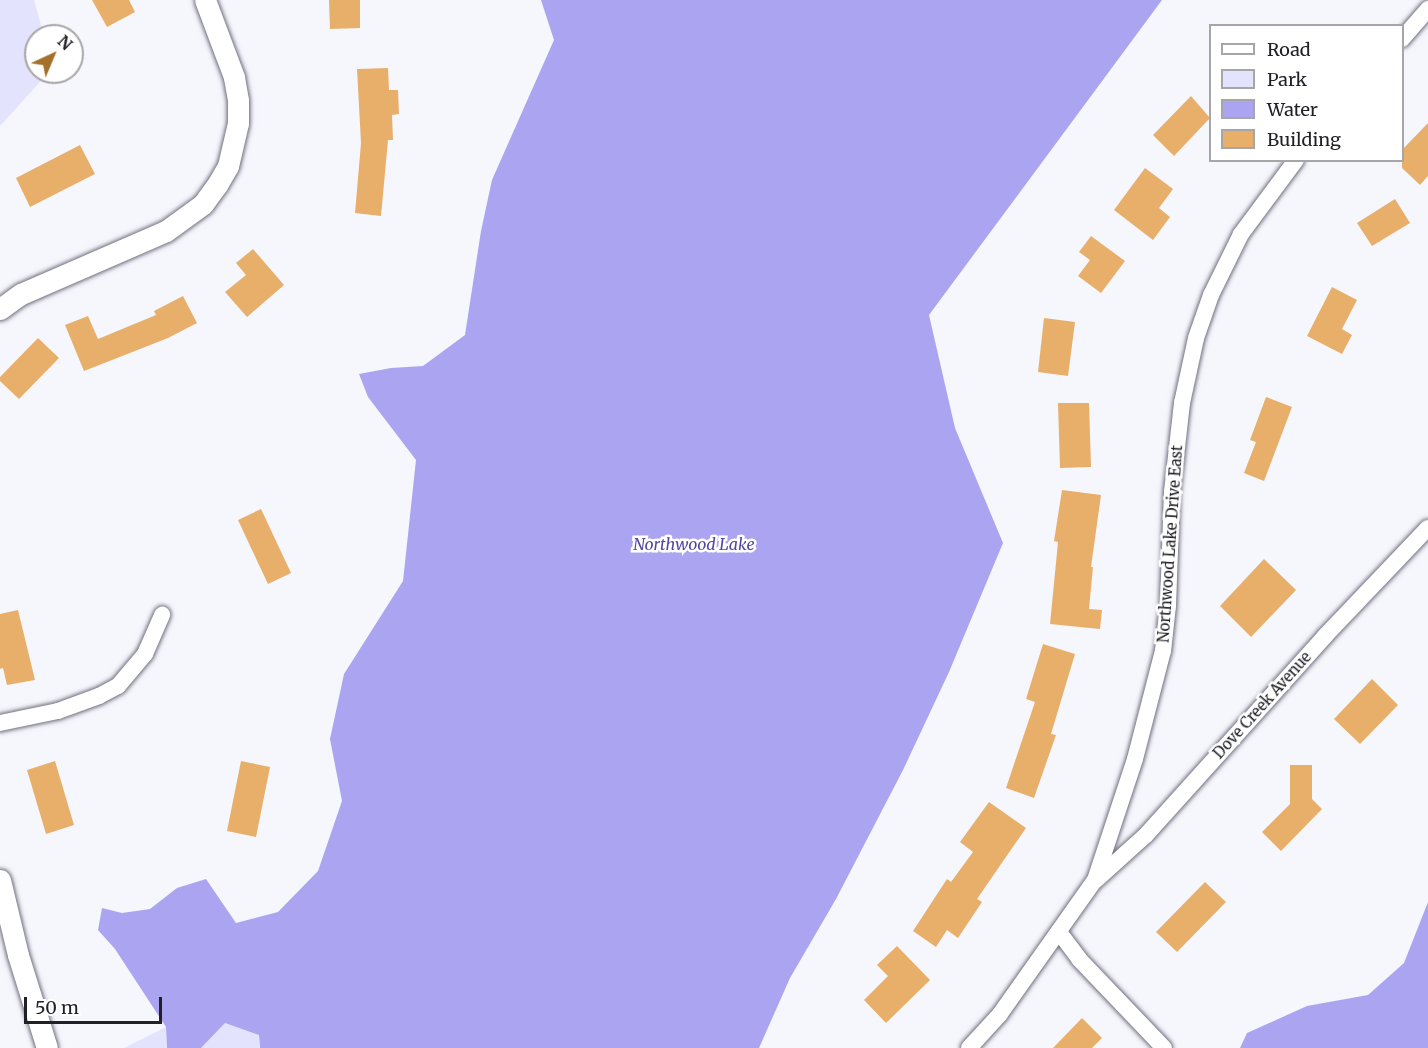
<!DOCTYPE html>
<style>
body{margin:0}
#map{position:relative;width:1428px;height:1048px;overflow:hidden;background:#f6f6fd;font-family:Merriweather,serif}
div>[style]{position:absolute}
.green>*{inset:0;background:#e4e3fd}
.water>*{inset:0;background:#aba4f0}
.building>*{inset:0;background:#e8af6b}
.roads{filter:drop-shadow(0 0 2px #706f7f) drop-shadow(0 0 2px #706f7f)}
.minor>*{height:16px;margin:-8px;padding:0 8px;transform-origin:8px;border-radius:8px;background:#fff}
.tertiary>*{height:21px;margin:-10.5px;padding:0 10.5px;transform-origin:10.5px;border-radius:10.5px;background:#fff}
span{translate:-50% -50%;white-space:nowrap;text-align:center;line-height:1.15;-webkit-text-stroke:5px #fff;paint-order:stroke}
.street-label{font-size:15px;color:#202026}
.water-label{font-size:16px;color:#54459e;font-style:italic}
.legend{position:absolute;left:1209px;top:24px;width:195px;height:138px;box-sizing:border-box;background:#fff;border:2px solid #a6a6a8;margin:0;padding:8px 10px;list-style:none;font-size:18px;color:#202026}
.legend li{display:flex;align-items:center;gap:12px;height:30px}
.legend b{width:30px;border:2px solid #a6a6a8}
.north{position:absolute;left:24px;top:24px;width:60px;height:60px;box-sizing:border-box;background:#fff;border:2px solid #a6a6a8;border-radius:50%;rotate:44deg;font-size:16px;font-weight:700;line-height:24px;text-align:center;color:#202026}
.north::after{content:'';display:block;margin:auto;width:21px;height:27px;background:#a57029;clip-path:polygon(50% 0,100% 100%,50% 72%,0 100%)}
.scale{position:absolute;left:24px;top:997px;width:138px;height:27px;box-sizing:border-box;border:3px solid #202026;border-top:0;padding-left:8px;font-size:18px;line-height:21px;white-space:nowrap;color:#202026;-webkit-text-stroke:4px #fff;paint-order:stroke}
</style>
<div id="map">
<div class="green">
<div style="clip-path:polygon(0 0,34px 0,44px 36px,36px 36px,36px 72px,49px 72px,0 126px)"></div>
<div style="clip-path:polygon(225px 1023px,259px 1035px,259px 1048px,201px 1048px)"></div>
<div style="clip-path:polygon(166px 1027px,167px 1048px,124px 1048px)"></div>
</div>
<div class="water">
<div style="clip-path:polygon(541px 0,1162px 0,929px 315px,955px 428px,1003px 543px,949px 672px,903px 770px,836px 899px,790px 978px,759px 1048px,260px 1048px,259px 1035px,225px 1023px,201px 1048px,167px 1048px,166px 1027px,115px 949px,98px 930px,102px 908px,122px 913px,150px 909px,177px 888px,206px 879px,236px 923px,278px 912px,318px 871px,342px 801px,330px 739px,344px 674px,403px 581px,416px 460px,368px 397px,359px 374px,391px 368px,423px 366px,465px 335px,481px 231px,492px 180px,554px 40px)"></div>
<div style="clip-path:polygon(1428px 902px,1428px 1048px,1240px 1048px,1247px 1033px,1307px 1006px,1368px 995px,1404px 963px)"></div>
</div>
<div class="building">
<div style="clip-path:polygon(92px 0,129px 0,135px 12px,107px 27px)"></div>
<div style="clip-path:polygon(329px 0,360px 0,360px 28px,330px 29px)"></div>
<div style="clip-path:polygon(388px 68px,389px 90px,398px 90px,399px 114px,392px 115px,393px 140px,388px 140px,381px 216px,355px 213px,361px 143px,357px 69px)"></div>
<div style="clip-path:polygon(1191px 96px,1210px 118px,1174px 156px,1153px 135px)"></div>
<div style="clip-path:polygon(1428px 123px,1428px 176px,1420px 185px,1402px 168px,1402px 150px)"></div>
<div style="clip-path:polygon(80px 145px,95px 174px,30px 207px,16px 178px)"></div>
<div style="clip-path:polygon(1145px 168px,1173px 189px,1159px 208px,1170px 217px,1153px 240px,1114px 210px)"></div>
<div style="clip-path:polygon(1395px 199px,1410px 223px,1372px 246px,1357px 223px)"></div>
<div style="clip-path:polygon(1091px 236px,1125px 261px,1101px 293px,1078px 276px,1090px 260px,1079px 252px)"></div>
<div style="clip-path:polygon(253px 249px,284px 285px,247px 317px,225px 292px,246px 275px,236px 263px)"></div>
<div style="clip-path:polygon(1332px 287px,1357px 300px,1342px 329px,1352px 335px,1342px 354px,1307px 336px)"></div>
<div style="clip-path:polygon(183px 296px,197px 323px,168px 338px,84px 371px,65px 325px,88px 316px,98px 339px,156px 315px,154px 311px)"></div>
<div style="clip-path:polygon(1044px 318px,1075px 322px,1068px 376px,1038px 372px)"></div>
<div style="clip-path:polygon(38px 338px,59px 358px,19px 399px,0 381px,0 377px)"></div>
<div style="clip-path:polygon(1266px 397px,1292px 407px,1264px 481px,1244px 473px,1256px 442px,1250px 440px)"></div>
<div style="clip-path:polygon(1058px 403px,1089px 403px,1091px 467px,1060px 468px)"></div>
<div style="clip-path:polygon(1062px 490px,1101px 495px,1091px 567px,1093px 567px,1089px 609px,1102px 610px,1100px 629px,1050px 624px,1058px 542px,1054px 541px)"></div>
<div style="clip-path:polygon(261px 509px,291px 573px,268px 584px,238px 520px)"></div>
<div style="clip-path:polygon(1264px 559px,1296px 590px,1251px 637px,1220px 606px)"></div>
<div style="clip-path:polygon(18px 610px,35px 680px,7px 685px,3px 668px,0 669px,0 614px)"></div>
<div style="clip-path:polygon(1043px 644px,1075px 654px,1051px 734px,1056px 735px,1034px 798px,1006px 788px,1035px 702px,1026px 699px)"></div>
<div style="clip-path:polygon(1372px 679px,1398px 705px,1360px 744px,1334px 719px)"></div>
<div style="clip-path:polygon(55px 761px,74px 825px,46px 834px,27px 770px)"></div>
<div style="clip-path:polygon(241px 761px,270px 767px,256px 837px,227px 831px)"></div>
<div style="clip-path:polygon(1290px 765px,1312px 765px,1312px 799px,1322px 809px,1281px 851px,1262px 832px,1290px 804px)"></div>
<div style="clip-path:polygon(989px 802px,1026px 828px,977px 899px,982px 902px,958px 938px,947px 930px,936px 947px,913px 931px,947px 879px,951px 882px,973px 852px,960px 842px)"></div>
<div style="clip-path:polygon(1205px 882px,1226px 902px,1177px 952px,1156px 932px)"></div>
<div style="clip-path:polygon(897px 946px,930px 980px,886px 1023px,864px 1000px,888px 976px,877px 965px)"></div>
<div style="clip-path:polygon(1082px 1018px,1102px 1038px,1092px 1048px,1053px 1048px)"></div>
</div>
<div class="roads">
<div class="minor">
<div style="left:1402px;top:39px;width:40px;rotate:-49deg"></div>
<div style="left:0;top:723px;width:59px;rotate:-11.7deg"></div>
<div style="left:58px;top:711px;width:44px;rotate:-20.1deg"></div>
<div style="left:99px;top:696px;width:21px;rotate:-28deg"></div>
<div style="left:118px;top:686px;width:42px;rotate:-49.8deg"></div>
<div style="left:145px;top:654px;width:43px;rotate:-66.4deg"></div>
<div style="left:1096px;top:880px;width:67px;rotate:-42deg"></div>
<div style="left:1146px;top:835px;width:268px;rotate:-48deg"></div>
<div style="left:1325px;top:636px;width:149px;rotate:-46.4deg"></div>
<div style="left:1059px;top:932px;width:34px;rotate:53deg"></div>
<div style="left:1079px;top:959px;width:123px;rotate:46.3deg"></div>
<div style="left:969px;top:1048px;width:46px;rotate:-47.6deg"></div>
<div style="left:1000px;top:1014px;width:164px;rotate:-54.7deg"></div>
<div style="left:1095px;top:880px;width:127px;rotate:-71.7deg"></div>
<div style="left:1135px;top:759px;width:112px;rotate:-75.5deg"></div>
<div style="left:1163px;top:651px;width:45px;rotate:-83.7deg"></div>
<div style="left:1168px;top:606px;width:114px;rotate:-88deg"></div>
<div style="left:1172px;top:492px;width:90px;rotate:-83.6deg"></div>
<div style="left:1182px;top:403px;width:66px;rotate:-77.8deg"></div>
<div style="left:1196px;top:338px;width:46px;rotate:-70.8deg"></div>
<div style="left:1211px;top:295px;width:68px;rotate:-63.8deg"></div>
<div style="left:1241px;top:234px;width:92px;rotate:-53.4deg"></div>
</div>
<div class="tertiary">
<div style="left:0;top:309px;width:26px;rotate:-36deg"></div>
<div style="left:21px;top:294px;width:158px;rotate:-23.5deg"></div>
<div style="left:166px;top:231px;width:46px;rotate:-36.1deg"></div>
<div style="left:203px;top:204px;width:24px;rotate:-54deg"></div>
<div style="left:217px;top:185px;width:22px;rotate:-60deg"></div>
<div style="left:228px;top:166px;width:44px;rotate:-76.9deg"></div>
<div style="left:238px;top:123px;width:23px;rotate:-90deg"></div>
<div style="left:238px;top:100px;width:23px;rotate:-100deg"></div>
<div style="left:234px;top:77px;width:82px;rotate:-110.6deg"></div>
<div style="left:0;top:880px;width:77px;rotate:76.5deg"></div>
<div style="left:18px;top:955px;width:97px;rotate:72.7deg"></div>
</div>
</div>
<div class="street-label">
<span style="left:1170px;top:544px;rotate:-86deg">Northwood Lake Drive East</span>
<span style="left:1262px;top:705px;rotate:-48deg">Dove Creek Avenue</span>
</div>
<div class="water-label">
<span style="left:694px;top:544px">Northwood Lake</span>
</div>
<ul class="legend">
<li><b style="height:8px;background:#fff"></b>Road</li>
<li><b style="height:16px;background:#e4e3fd"></b>Park</li>
<li><b style="height:16px;background:#aba4f0"></b>Water</li>
<li><b style="height:16px;background:#e8af6b"></b>Building</li>
</ul>
<div class="north">N</div>
<div class="scale">50 m</div>
</div>
